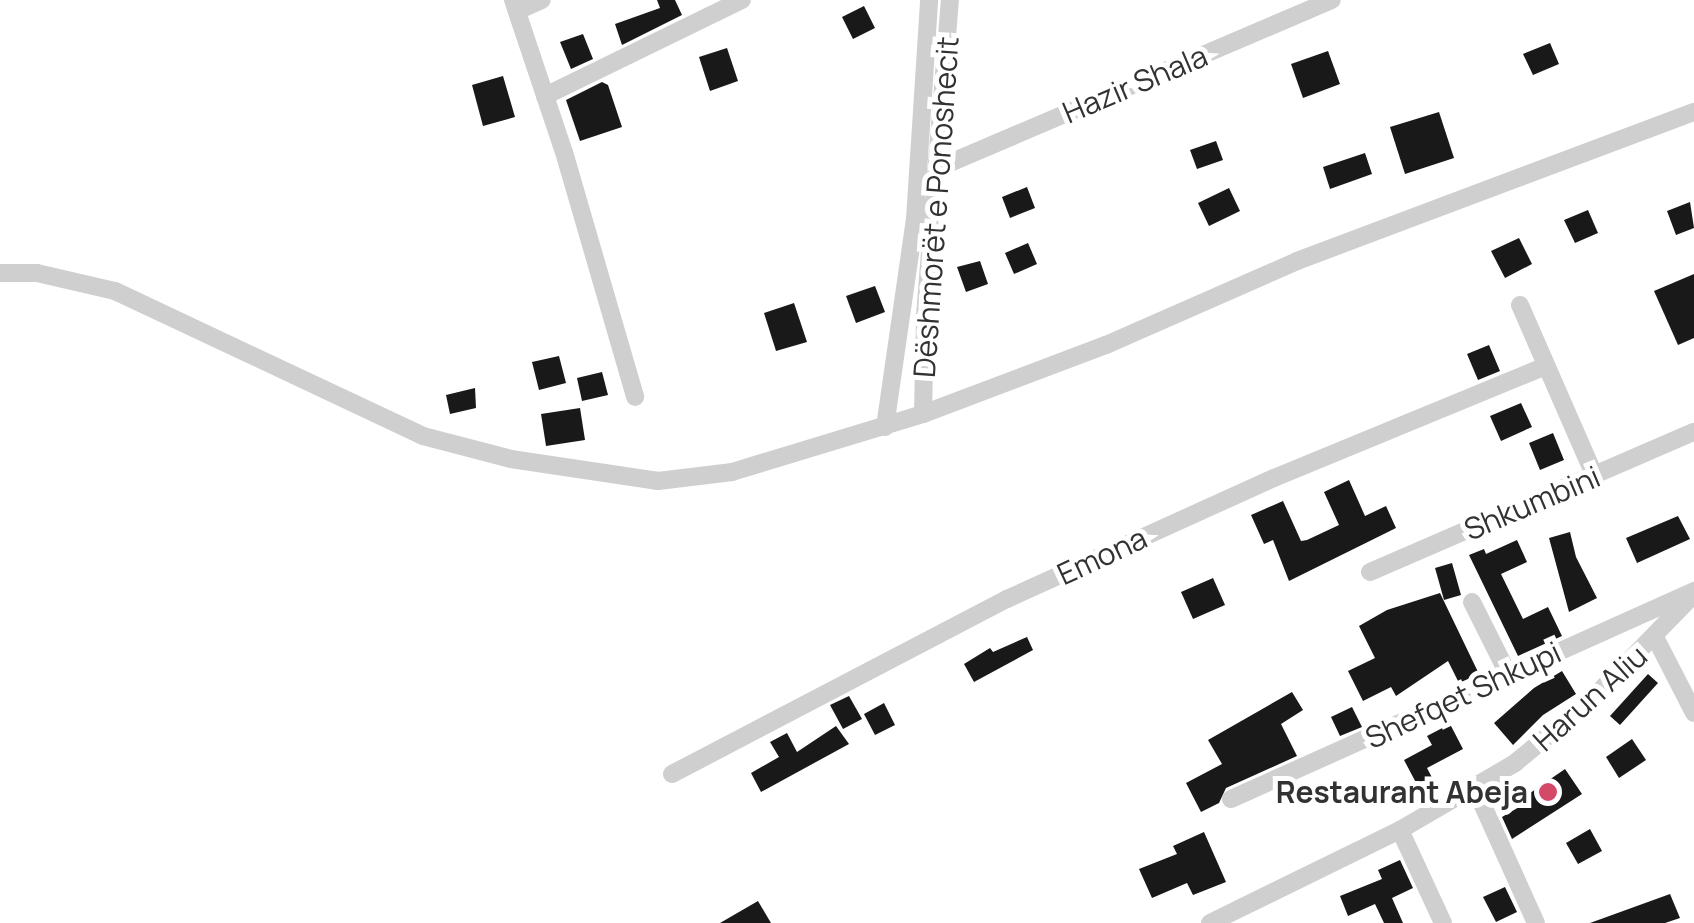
<!DOCTYPE html>
<meta charset="utf-8">
<style>
body{margin:0}
#map{position:relative;width:1694px;height:923px;overflow:hidden;background:#fff;font-family:Manrope,sans-serif}
div>[style]{position:absolute}
.building>*{inset:0;background:#191919}
.minor>*{height:18px;margin:-9px;padding:0 9px;transform-origin:9px;border-radius:9px;background:#cfcfcf}
.dots>*{width:28px;height:28px;translate:-50% -50%;box-sizing:border-box;border:5px solid #fff;border-radius:50%}
span{translate:-50% -50%;white-space:nowrap;text-align:center;line-height:1.15;-webkit-text-stroke:10px #fff;paint-order:stroke}
.street-label{font-size:30px;color:#323232}
.poi-label{font-size:30px;color:#323232;font-weight:700}
.right{translate:-100% -50%;text-align:right}
</style>
<div id="map">
<div class="building">
<div style="clip-path:polygon(657px 0,675px 0,682px 15px,622px 45px,615px 24px,660px 8px)"></div>
<div style="clip-path:polygon(864px 6px,875px 28px,853px 39px,842px 17px)"></div>
<div style="clip-path:polygon(583px 34px,593px 59px,571px 69px,560px 42px)"></div>
<div style="clip-path:polygon(1550px 43px,1559px 64px,1533px 75px,1523px 54px)"></div>
<div style="clip-path:polygon(727px 48px,738px 81px,710px 91px,699px 57px)"></div>
<div style="clip-path:polygon(1328px 51px,1340px 84px,1303px 98px,1291px 64px)"></div>
<div style="clip-path:polygon(503px 76px,515px 117px,483px 126px,472px 85px)"></div>
<div style="clip-path:polygon(602px 82px,608px 85px,622px 127px,580px 141px,566px 100px)"></div>
<div style="clip-path:polygon(1439px 112px,1454px 158px,1405px 174px,1390px 127px)"></div>
<div style="clip-path:polygon(1216px 141px,1223px 160px,1197px 169px,1190px 150px)"></div>
<div style="clip-path:polygon(1365px 153px,1372px 174px,1330px 189px,1323px 167px)"></div>
<div style="clip-path:polygon(1027px 187px,1035px 208px,1010px 218px,1002px 197px)"></div>
<div style="clip-path:polygon(1229px 188px,1240px 211px,1209px 226px,1198px 203px)"></div>
<div style="clip-path:polygon(1690px 202px,1694px 228px,1676px 235px,1667px 211px)"></div>
<div style="clip-path:polygon(1588px 210px,1598px 233px,1575px 243px,1564px 220px)"></div>
<div style="clip-path:polygon(1519px 238px,1532px 264px,1505px 278px,1491px 251px)"></div>
<div style="clip-path:polygon(1028px 243px,1037px 264px,1014px 274px,1005px 253px)"></div>
<div style="clip-path:polygon(980px 261px,988px 284px,966px 292px,957px 267px)"></div>
<div style="clip-path:polygon(1694px 274px,1694px 338px,1678px 345px,1654px 291px)"></div>
<div style="clip-path:polygon(875px 286px,885px 312px,856px 323px,846px 296px)"></div>
<div style="clip-path:polygon(794px 303px,807px 342px,776px 351px,764px 313px)"></div>
<div style="clip-path:polygon(1489px 345px,1500px 371px,1478px 380px,1467px 354px)"></div>
<div style="clip-path:polygon(559px 356px,566px 383px,539px 390px,532px 362px)"></div>
<div style="clip-path:polygon(602px 372px,608px 395px,582px 401px,577px 378px)"></div>
<div style="clip-path:polygon(475px 388px,476px 408px,450px 414px,446px 395px)"></div>
<div style="clip-path:polygon(1521px 403px,1532px 427px,1501px 441px,1490px 416px)"></div>
<div style="clip-path:polygon(580px 408px,585px 440px,546px 446px,541px 414px)"></div>
<div style="clip-path:polygon(1553px 433px,1564px 460px,1540px 470px,1529px 443px)"></div>
<div style="clip-path:polygon(1349px 480px,1365px 516px,1386px 506px,1396px 528px,1289px 581px,1273px 540px,1264px 544px,1251px 515px,1283px 501px,1301px 541px,1307px 540px,1339px 525px,1324px 492px)"></div>
<div style="clip-path:polygon(1678px 516px,1690px 539px,1637px 563px,1626px 538px)"></div>
<div style="clip-path:polygon(1570px 532px,1576px 557px,1597px 598px,1569px 612px,1549px 538px)"></div>
<div style="clip-path:polygon(1517px 540px,1527px 562px,1501px 574px,1523px 619px,1548px 607px,1562px 636px,1518px 656px,1469px 555px,1484px 549px,1486px 554px)"></div>
<div style="clip-path:polygon(1452px 563px,1461px 595px,1444px 600px,1435px 568px)"></div>
<div style="clip-path:polygon(1213px 578px,1225px 605px,1193px 619px,1181px 592px)"></div>
<div style="clip-path:polygon(1440px 593px,1479px 674px,1459px 683px,1448px 661px,1396px 696px,1391px 687px,1363px 701px,1348px 671px,1375px 658px,1359px 626px,1387px 610px)"></div>
<div style="clip-path:polygon(1027px 637px,1033px 650px,974px 682px,964px 664px,990px 648px,993px 652px)"></div>
<div style="clip-path:polygon(1562px 671px,1576px 694px,1543px 715px,1513px 745px,1494px 723px,1534px 688px)"></div>
<div style="clip-path:polygon(1648px 674px,1658px 683px,1620px 725px,1610px 716px)"></div>
<div style="clip-path:polygon(1292px 692px,1303px 710px,1281px 724px,1297px 756px,1226px 788px,1219px 803px,1201px 812px,1186px 783px,1222px 764px,1208px 740px)"></div>
<div style="clip-path:polygon(849px 696px,862px 719px,843px 729px,830px 705px)"></div>
<div style="clip-path:polygon(884px 703px,895px 725px,875px 735px,864px 714px)"></div>
<div style="clip-path:polygon(1352px 707px,1362px 727px,1340px 736px,1331px 717px)"></div>
<div style="clip-path:polygon(1450px 724px,1463px 749px,1427px 768px,1437px 787px,1422px 794px,1404px 760px,1432px 745px,1427px 736px)"></div>
<div style="clip-path:polygon(836px 726px,849px 744px,761px 792px,751px 773px,779px 757px,770px 742px,787px 733px,797px 752px)"></div>
<div style="clip-path:polygon(1632px 739px,1646px 760px,1619px 778px,1606px 757px)"></div>
<div style="clip-path:polygon(1565px 769px,1582px 794px,1512px 839px,1502px 817px,1526px 803px,1523px 798px)"></div>
<div style="clip-path:polygon(1590px 829px,1602px 851px,1578px 864px,1566px 843px)"></div>
<div style="clip-path:polygon(1204px 832px,1226px 882px,1193px 895px,1187px 883px,1152px 898px,1139px 869px,1177px 854px,1173px 846px)"></div>
<div style="clip-path:polygon(1400px 860px,1413px 888px,1392px 898px,1403px 923px,1384px 923px,1375px 904px,1348px 916px,1340px 896px,1382px 879px,1378px 870px)"></div>
<div style="clip-path:polygon(1505px 887px,1517px 912px,1496px 922px,1483px 897px)"></div>
<div style="clip-path:polygon(1670px 894px,1680px 918px,1665px 923px,1590px 923px)"></div>
<div style="clip-path:polygon(758px 901px,771px 923px,720px 923px)"></div>
</div>
<div class="minor">
<div style="left:513px;top:0;width:160px;rotate:71.5deg"></div>
<div style="left:564px;top:152px;width:255px;rotate:73.8deg"></div>
<div style="left:517px;top:11px;width:27px;rotate:-24deg"></div>
<div style="left:545px;top:96px;width:219px;rotate:-26deg"></div>
<div style="left:938px;top:168px;width:428px;rotate:-23.1deg"></div>
<div style="left:0;top:273px;width:37px"></div>
<div style="left:37px;top:273px;width:80px;rotate:13deg"></div>
<div style="left:115px;top:291px;width:340px;rotate:25.2deg"></div>
<div style="left:423px;top:436px;width:91px;rotate:14.6deg"></div>
<div style="left:511px;top:459px;width:149px;rotate:8.5deg"></div>
<div style="left:658px;top:481px;width:75px;rotate:-6.9deg"></div>
<div style="left:732px;top:472px;width:200px;rotate:-16.9deg"></div>
<div style="left:923px;top:414px;width:196px;rotate:-20.7deg"></div>
<div style="left:1106px;top:345px;width:209px;rotate:-23.7deg"></div>
<div style="left:1297px;top:261px;width:424px;rotate:-20.6deg"></div>
<div style="left:1520px;top:305px;width:188px;rotate:66.4deg"></div>
<div style="left:923px;top:414px;width:98px;rotate:-88.8deg"></div>
<div style="left:925px;top:316px;width:317px;rotate:-85.5deg"></div>
<div style="left:885px;top:427px;width:210px;rotate:-81.8deg"></div>
<div style="left:915px;top:219px;width:219px;rotate:-86.3deg"></div>
<div style="left:1370px;top:572px;width:353px;rotate:-23.4deg"></div>
<div style="left:1472px;top:602px;width:80px;rotate:63.4deg"></div>
<div style="left:1656px;top:639px;width:83px;rotate:62.8deg"></div>
<div style="left:672px;top:774px;width:378px;rotate:-27.6deg"></div>
<div style="left:1007px;top:599px;width:293px;rotate:-24.4deg"></div>
<div style="left:1274px;top:478px;width:294px;rotate:-22.4deg"></div>
<div style="left:1475px;top:788px;width:148px;rotate:65.7deg"></div>
<div style="left:1231px;top:799px;width:508px;rotate:-24.19deg"></div>
<div style="left:1400px;top:830px;width:102px;rotate:65.2deg"></div>
<div style="left:1210px;top:923px;width:212px;rotate:-26.1deg"></div>
<div style="left:1400px;top:830px;width:133px;rotate:-30.2deg"></div>
<div style="left:1515px;top:763px;width:97px;rotate:-39.6deg"></div>
<div style="left:1590px;top:701px;width:149px;rotate:-45.8deg"></div>
</div>
<div class="dots">
<div style="left:1548px;top:792px;background:#d44967"></div>
</div>
<div class="street-label">
<span style="left:1135px;top:84px;rotate:-23deg">Hazir Shala</span>
<span style="left:936px;top:207px;rotate:-86deg">Dëshmorët e Ponoshecit</span>
<span style="left:1532px;top:503px;rotate:-23deg">Shkumbini</span>
<span style="left:1102px;top:556px;rotate:-25deg">Emona</span>
<span style="left:1463px;top:695px;rotate:-25deg">Shefqet Shkupi</span>
<span style="left:1590px;top:698px;rotate:-42deg">Harun Aliu</span>
</div>
<div class="poi-label">
<span class="right" style="left:1528px;top:792px">Restaurant Abeja</span>
</div>
</div>
